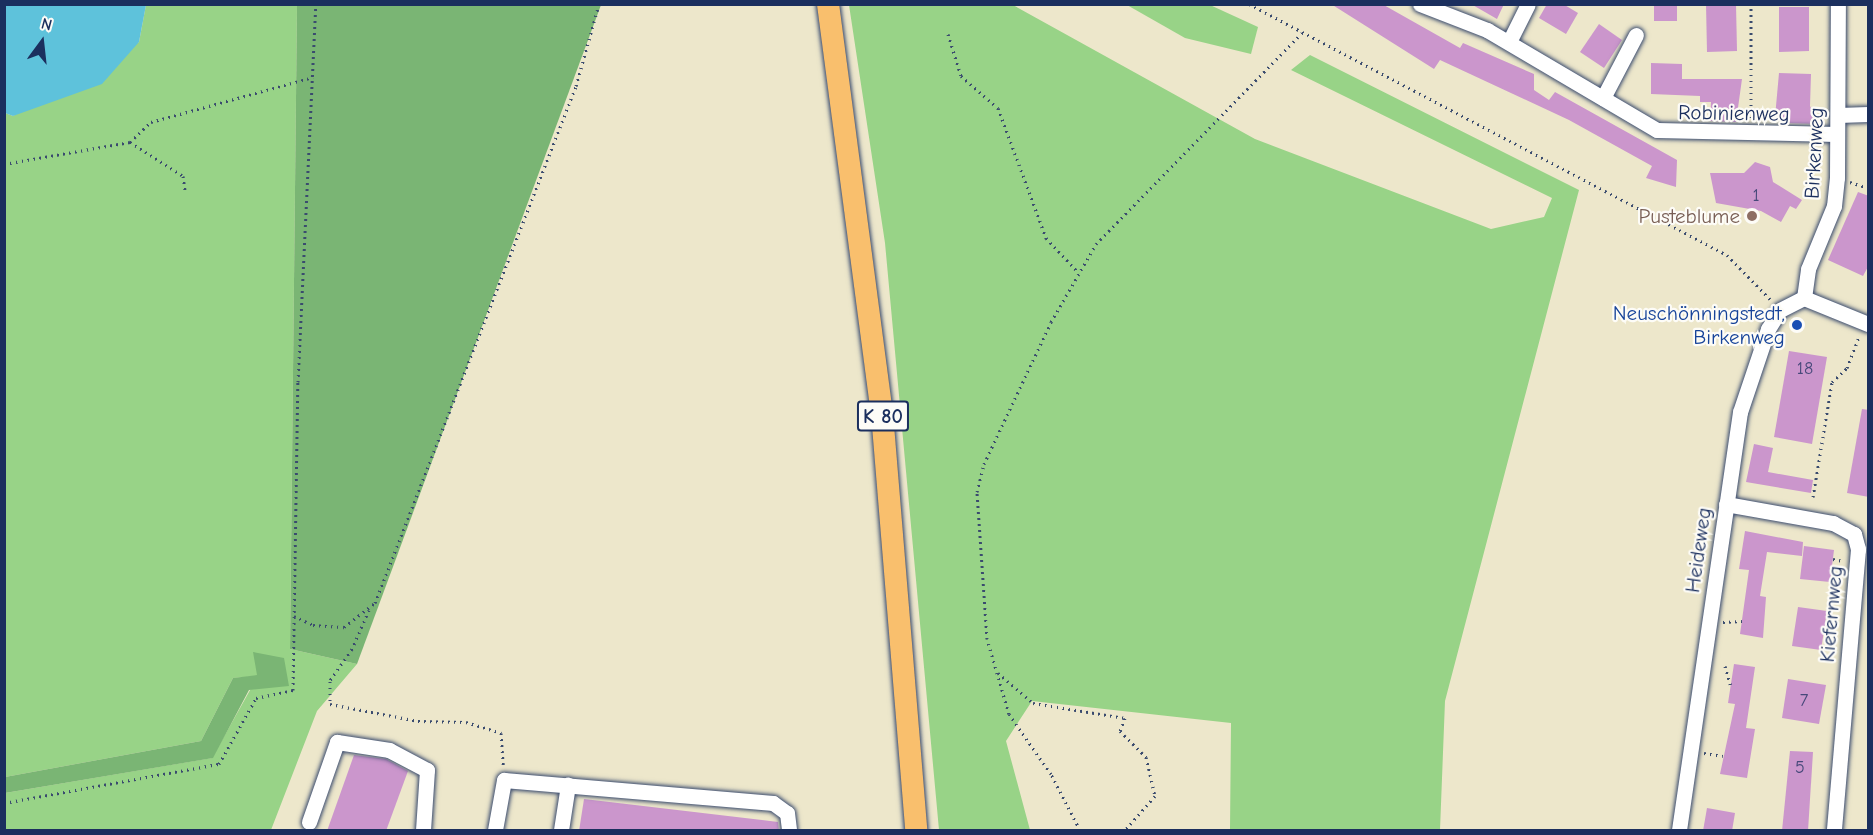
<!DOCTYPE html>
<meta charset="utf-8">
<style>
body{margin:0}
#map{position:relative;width:1873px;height:835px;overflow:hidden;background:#ede7cb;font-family:"Comic Neue",sans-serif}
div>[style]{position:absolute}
.green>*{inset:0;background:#98d387}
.forest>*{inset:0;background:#7ab574}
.water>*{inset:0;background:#5ec2db}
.building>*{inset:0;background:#cb96cc}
.path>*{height:3px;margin-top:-1.5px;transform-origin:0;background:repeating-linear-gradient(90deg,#3a4b6e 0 1.5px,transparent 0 6px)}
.roads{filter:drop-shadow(0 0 2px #3a4b6e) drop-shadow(0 0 2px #3a4b6e)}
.minor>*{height:15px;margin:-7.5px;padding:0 7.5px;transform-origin:7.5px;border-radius:7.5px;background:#fff}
.highway>*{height:22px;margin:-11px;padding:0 11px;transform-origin:11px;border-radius:11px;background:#f9bf6d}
.dots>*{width:16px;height:16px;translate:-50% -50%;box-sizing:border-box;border:3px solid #fdfcf7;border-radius:50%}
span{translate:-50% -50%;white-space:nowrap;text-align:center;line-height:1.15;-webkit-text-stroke:4.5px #fdfcf7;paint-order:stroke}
.number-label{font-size:18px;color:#47497a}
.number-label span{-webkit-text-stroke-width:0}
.shield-label span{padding:2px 4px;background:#fdfcf7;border:2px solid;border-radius:4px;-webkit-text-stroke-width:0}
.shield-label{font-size:20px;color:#1b2f5e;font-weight:700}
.street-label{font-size:21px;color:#1b2f5e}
.education-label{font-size:21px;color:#785e54}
.right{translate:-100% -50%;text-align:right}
.transit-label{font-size:21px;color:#164399}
.frame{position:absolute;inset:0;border:6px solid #1b2f5e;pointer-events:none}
.north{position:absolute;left:12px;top:12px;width:60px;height:60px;-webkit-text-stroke:4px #fdfcf7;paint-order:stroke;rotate:15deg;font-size:16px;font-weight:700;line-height:24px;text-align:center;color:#1b2f5e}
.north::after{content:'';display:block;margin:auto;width:21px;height:27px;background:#1b2f5e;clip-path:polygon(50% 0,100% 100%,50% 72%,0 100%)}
</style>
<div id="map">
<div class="green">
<div style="clip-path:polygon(146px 5px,297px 5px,290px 649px,357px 664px,317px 711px,271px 830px,5px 830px,5px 793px,212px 758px,258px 676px,233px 678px,201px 741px,5px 777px,5px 113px,13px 116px,139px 42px)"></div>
<div style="clip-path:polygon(849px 5px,1013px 5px,1255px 139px,1491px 229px,1544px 217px,1552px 198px,1291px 70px,1310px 55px,1579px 190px,1445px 701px,1440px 830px,1230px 830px,1231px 723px,1032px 701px,1006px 741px,1030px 830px,939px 830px,885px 243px)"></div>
<div style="clip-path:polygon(1127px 5px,1210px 5px,1258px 27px,1251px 54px,1185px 38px)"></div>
</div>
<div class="forest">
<div style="clip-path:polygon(297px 5px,601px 5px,357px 664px,290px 649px)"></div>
<div style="clip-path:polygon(253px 652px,284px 658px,289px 686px,249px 690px,213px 758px,5px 793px,5px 777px,201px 741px,233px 678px,257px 675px)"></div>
</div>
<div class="water">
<div style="clip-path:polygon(4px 5px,5px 4px,146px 5px,139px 42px,102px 84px,13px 116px,5px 113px)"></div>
</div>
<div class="building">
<div style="clip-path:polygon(1331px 4px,1382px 4px,1460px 48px,1463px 43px,1534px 74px,1534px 90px,1549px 100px,1555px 92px,1677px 160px,1676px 187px,1646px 178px,1652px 166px,1569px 120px,1440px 60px,1434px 69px)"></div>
<div style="clip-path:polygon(1471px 4px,1504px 4px,1497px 19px)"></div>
<div style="clip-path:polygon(1547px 4px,1563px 4px,1578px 13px,1566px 34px,1539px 18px)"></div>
<div style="clip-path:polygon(1654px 4px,1677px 4px,1677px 21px,1654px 21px)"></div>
<div style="clip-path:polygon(1706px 4px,1736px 4px,1737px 51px,1707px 52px)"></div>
<div style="clip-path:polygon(1779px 7px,1809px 7px,1809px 51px,1779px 52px)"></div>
<div style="clip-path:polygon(1599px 24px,1622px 40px,1604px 68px,1580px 52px)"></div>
<div style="clip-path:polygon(1651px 63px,1682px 64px,1682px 79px,1742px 79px,1736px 122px,1710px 121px,1711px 102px,1700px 102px,1700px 96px,1651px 94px)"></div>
<div style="clip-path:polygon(1779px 73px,1811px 74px,1810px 106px,1818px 124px,1782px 123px,1782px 117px,1775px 117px)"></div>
<div style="clip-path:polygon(1755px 162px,1770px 167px,1773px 182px,1802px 200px,1796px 209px,1790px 206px,1781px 222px,1761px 211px,1716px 203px,1710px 173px,1744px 173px)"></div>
<div style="clip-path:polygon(1858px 192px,1869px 196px,1869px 265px,1863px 276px,1828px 260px)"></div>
<div style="clip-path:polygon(1789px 351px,1827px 357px,1812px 444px,1774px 437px)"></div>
<div style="clip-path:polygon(1862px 409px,1869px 410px,1869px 497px,1847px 493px)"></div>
<div style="clip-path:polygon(1754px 444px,1773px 448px,1768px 472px,1813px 480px,1811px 493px,1746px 482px)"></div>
<div style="clip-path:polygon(1745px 531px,1803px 542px,1802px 556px,1767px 552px,1760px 596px,1766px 597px,1763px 638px,1740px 634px,1749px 570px,1739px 569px)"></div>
<div style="clip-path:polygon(1804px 546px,1834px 550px,1830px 582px,1800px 579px)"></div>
<div style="clip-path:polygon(1798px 607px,1827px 611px,1821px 650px,1792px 646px)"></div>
<div style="clip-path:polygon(1734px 664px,1755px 667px,1746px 728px,1755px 729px,1747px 778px,1720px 774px,1735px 704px,1728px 703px)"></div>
<div style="clip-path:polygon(1788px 679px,1826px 685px,1819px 724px,1782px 718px)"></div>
<div style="clip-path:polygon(1790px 751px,1813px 752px,1808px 831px,1782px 831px)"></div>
<div style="clip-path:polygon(354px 755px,386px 759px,408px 771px,386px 831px,327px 831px)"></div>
<div style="clip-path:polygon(584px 799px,778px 822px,779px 831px,579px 831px)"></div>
<div style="clip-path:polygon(1707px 808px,1735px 813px,1732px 831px,1703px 831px)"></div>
</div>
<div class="path">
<div style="left:1249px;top:4px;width:540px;rotate:27.7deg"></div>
<div style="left:1727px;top:255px;width:62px;rotate:45.7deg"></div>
<div style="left:948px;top:34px;width:44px;rotate:72.8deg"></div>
<div style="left:961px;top:76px;width:49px;rotate:40.9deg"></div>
<div style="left:998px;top:108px;width:139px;rotate:69.7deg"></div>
<div style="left:1046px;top:238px;width:48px;rotate:46.7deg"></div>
<div style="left:1751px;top:118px;width:114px;rotate:-90deg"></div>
<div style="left:130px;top:142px;width:63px;rotate:32.7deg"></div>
<div style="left:183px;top:176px;width:14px;rotate:82deg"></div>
<div style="left:4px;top:164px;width:128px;rotate:-9.9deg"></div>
<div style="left:130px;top:142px;width:29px;rotate:-44deg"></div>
<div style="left:151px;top:122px;width:168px;rotate:-15.5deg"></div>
<div style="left:1850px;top:182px;width:19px;rotate:18deg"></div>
<div style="left:1813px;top:497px;width:117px;rotate:-80.6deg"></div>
<div style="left:1832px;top:382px;width:21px;rotate:-43deg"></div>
<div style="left:1847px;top:368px;width:34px;rotate:-69deg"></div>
<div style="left:1833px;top:559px;width:10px;rotate:11deg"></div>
<div style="left:369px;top:610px;width:43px;rotate:113.6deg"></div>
<div style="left:352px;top:649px;width:39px;rotate:125deg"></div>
<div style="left:330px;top:681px;width:23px;rotate:90deg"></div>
<div style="left:330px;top:704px;width:90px;rotate:10.9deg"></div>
<div style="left:418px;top:721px;width:48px;rotate:1.2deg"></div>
<div style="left:466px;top:722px;width:37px;rotate:17deg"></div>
<div style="left:501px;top:733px;width:32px;rotate:86deg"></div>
<div style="left:294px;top:616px;width:21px;rotate:25deg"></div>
<div style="left:313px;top:625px;width:31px;rotate:4deg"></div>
<div style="left:344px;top:627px;width:39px;rotate:-38deg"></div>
<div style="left:375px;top:603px;width:555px;rotate:-68.75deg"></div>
<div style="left:576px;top:86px;width:85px;rotate:-74.3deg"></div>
<div style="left:1723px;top:622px;width:19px;rotate:-3deg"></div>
<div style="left:1725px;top:666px;width:22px;rotate:74deg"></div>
<div style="left:998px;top:673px;width:46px;rotate:40.6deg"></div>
<div style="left:1033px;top:703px;width:93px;rotate:9.3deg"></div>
<div style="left:1125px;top:718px;width:14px;rotate:111deg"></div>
<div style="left:1120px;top:731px;width:37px;rotate:45deg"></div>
<div style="left:1146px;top:757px;width:40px;rotate:77deg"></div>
<div style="left:1155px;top:796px;width:45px;rotate:131.4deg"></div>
<div style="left:1704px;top:753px;width:19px;rotate:9deg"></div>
<div style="left:4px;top:803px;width:219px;rotate:-10.3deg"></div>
<div style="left:219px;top:764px;width:76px;rotate:-60.7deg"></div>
<div style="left:256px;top:698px;width:38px;rotate:-12deg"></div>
<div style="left:293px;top:690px;width:308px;rotate:-89.1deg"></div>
<div style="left:298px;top:382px;width:378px;rotate:-87.3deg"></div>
<div style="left:1080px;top:830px;width:63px;rotate:-117.4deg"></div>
<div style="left:1051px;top:774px;width:73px;rotate:-125deg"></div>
<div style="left:1009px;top:714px;width:78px;rotate:-106.3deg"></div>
<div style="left:987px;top:639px;width:147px;rotate:-93.9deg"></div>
<div style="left:977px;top:492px;width:29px;rotate:-76deg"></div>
<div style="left:984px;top:464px;width:157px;rotate:-64.7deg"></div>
<div style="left:1051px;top:322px;width:90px;rotate:-60deg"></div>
<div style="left:1096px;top:244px;width:295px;rotate:-45.7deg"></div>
</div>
<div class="roads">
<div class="minor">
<div style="left:1420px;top:4px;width:72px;rotate:21.2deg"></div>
<div style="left:1487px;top:30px;width:197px;rotate:30.5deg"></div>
<div style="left:1657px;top:130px;width:180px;rotate:1.3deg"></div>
<div style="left:1509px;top:42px;width:42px;rotate:-63.4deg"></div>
<div style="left:1603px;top:98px;width:71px;rotate:-62.4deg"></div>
<div style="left:1838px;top:115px;width:30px;rotate:-2deg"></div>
<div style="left:1804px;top:298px;width:29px;rotate:-82deg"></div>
<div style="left:1808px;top:269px;width:68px;rotate:-67.6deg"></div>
<div style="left:1834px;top:206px;width:28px;rotate:-84deg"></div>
<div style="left:1837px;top:178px;width:174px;rotate:-89.7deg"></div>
<div style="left:1804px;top:298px;width:69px;rotate:22.1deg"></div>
<div style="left:1726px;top:504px;width:109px;rotate:10.1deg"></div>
<div style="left:1833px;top:523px;width:24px;rotate:28deg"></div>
<div style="left:1854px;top:534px;width:16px;rotate:75deg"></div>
<div style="left:1858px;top:549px;width:282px;rotate:94.9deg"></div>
<div style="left:309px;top:822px;width:85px;rotate:-70.7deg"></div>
<div style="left:337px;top:742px;width:53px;rotate:8.7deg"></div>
<div style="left:389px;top:750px;width:43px;rotate:27.8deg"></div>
<div style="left:427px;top:770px;width:60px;rotate:93.8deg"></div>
<div style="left:495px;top:830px;width:51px;rotate:-79.8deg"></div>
<div style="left:504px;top:780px;width:270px;rotate:4.9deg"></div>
<div style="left:773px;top:803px;width:17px;rotate:36deg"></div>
<div style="left:787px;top:813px;width:17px;rotate:83deg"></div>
<div style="left:561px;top:830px;width:46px;rotate:-81.2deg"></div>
<div style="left:1679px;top:830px;width:422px;rotate:-81.7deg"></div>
<div style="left:1740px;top:412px;width:88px;rotate:-71.4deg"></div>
<div style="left:1768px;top:329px;width:22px;rotate:-58deg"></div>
<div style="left:1780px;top:310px;width:27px;rotate:-27deg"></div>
</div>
<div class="highway">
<div style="left:828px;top:4px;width:413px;rotate:82.5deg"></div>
<div style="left:882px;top:413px;width:418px;rotate:85.3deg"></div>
</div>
</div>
<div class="dots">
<div style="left:1752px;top:216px;background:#8d6e63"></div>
<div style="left:1797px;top:325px;background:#1a4fb4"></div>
</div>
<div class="number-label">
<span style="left:1756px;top:196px">1</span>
<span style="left:1805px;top:369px">18</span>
<span style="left:1804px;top:701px">7</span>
<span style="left:1800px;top:768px">5</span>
</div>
<div class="shield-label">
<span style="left:883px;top:416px">K 80</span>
</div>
<div class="street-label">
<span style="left:1734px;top:113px;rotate:1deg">Robinienweg</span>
<span style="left:1814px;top:153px;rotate:-87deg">Birkenweg</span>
<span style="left:1698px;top:550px;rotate:-82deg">Heideweg</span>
<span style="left:1831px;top:614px;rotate:-85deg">Kiefernweg</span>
</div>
<div class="education-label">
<span class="right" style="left:1740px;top:216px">Pusteblume</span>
</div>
<div class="transit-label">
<span class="right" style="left:1785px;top:325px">Neuschönningstedt,<br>Birkenweg</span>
</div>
<div class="frame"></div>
<div class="north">N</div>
</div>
